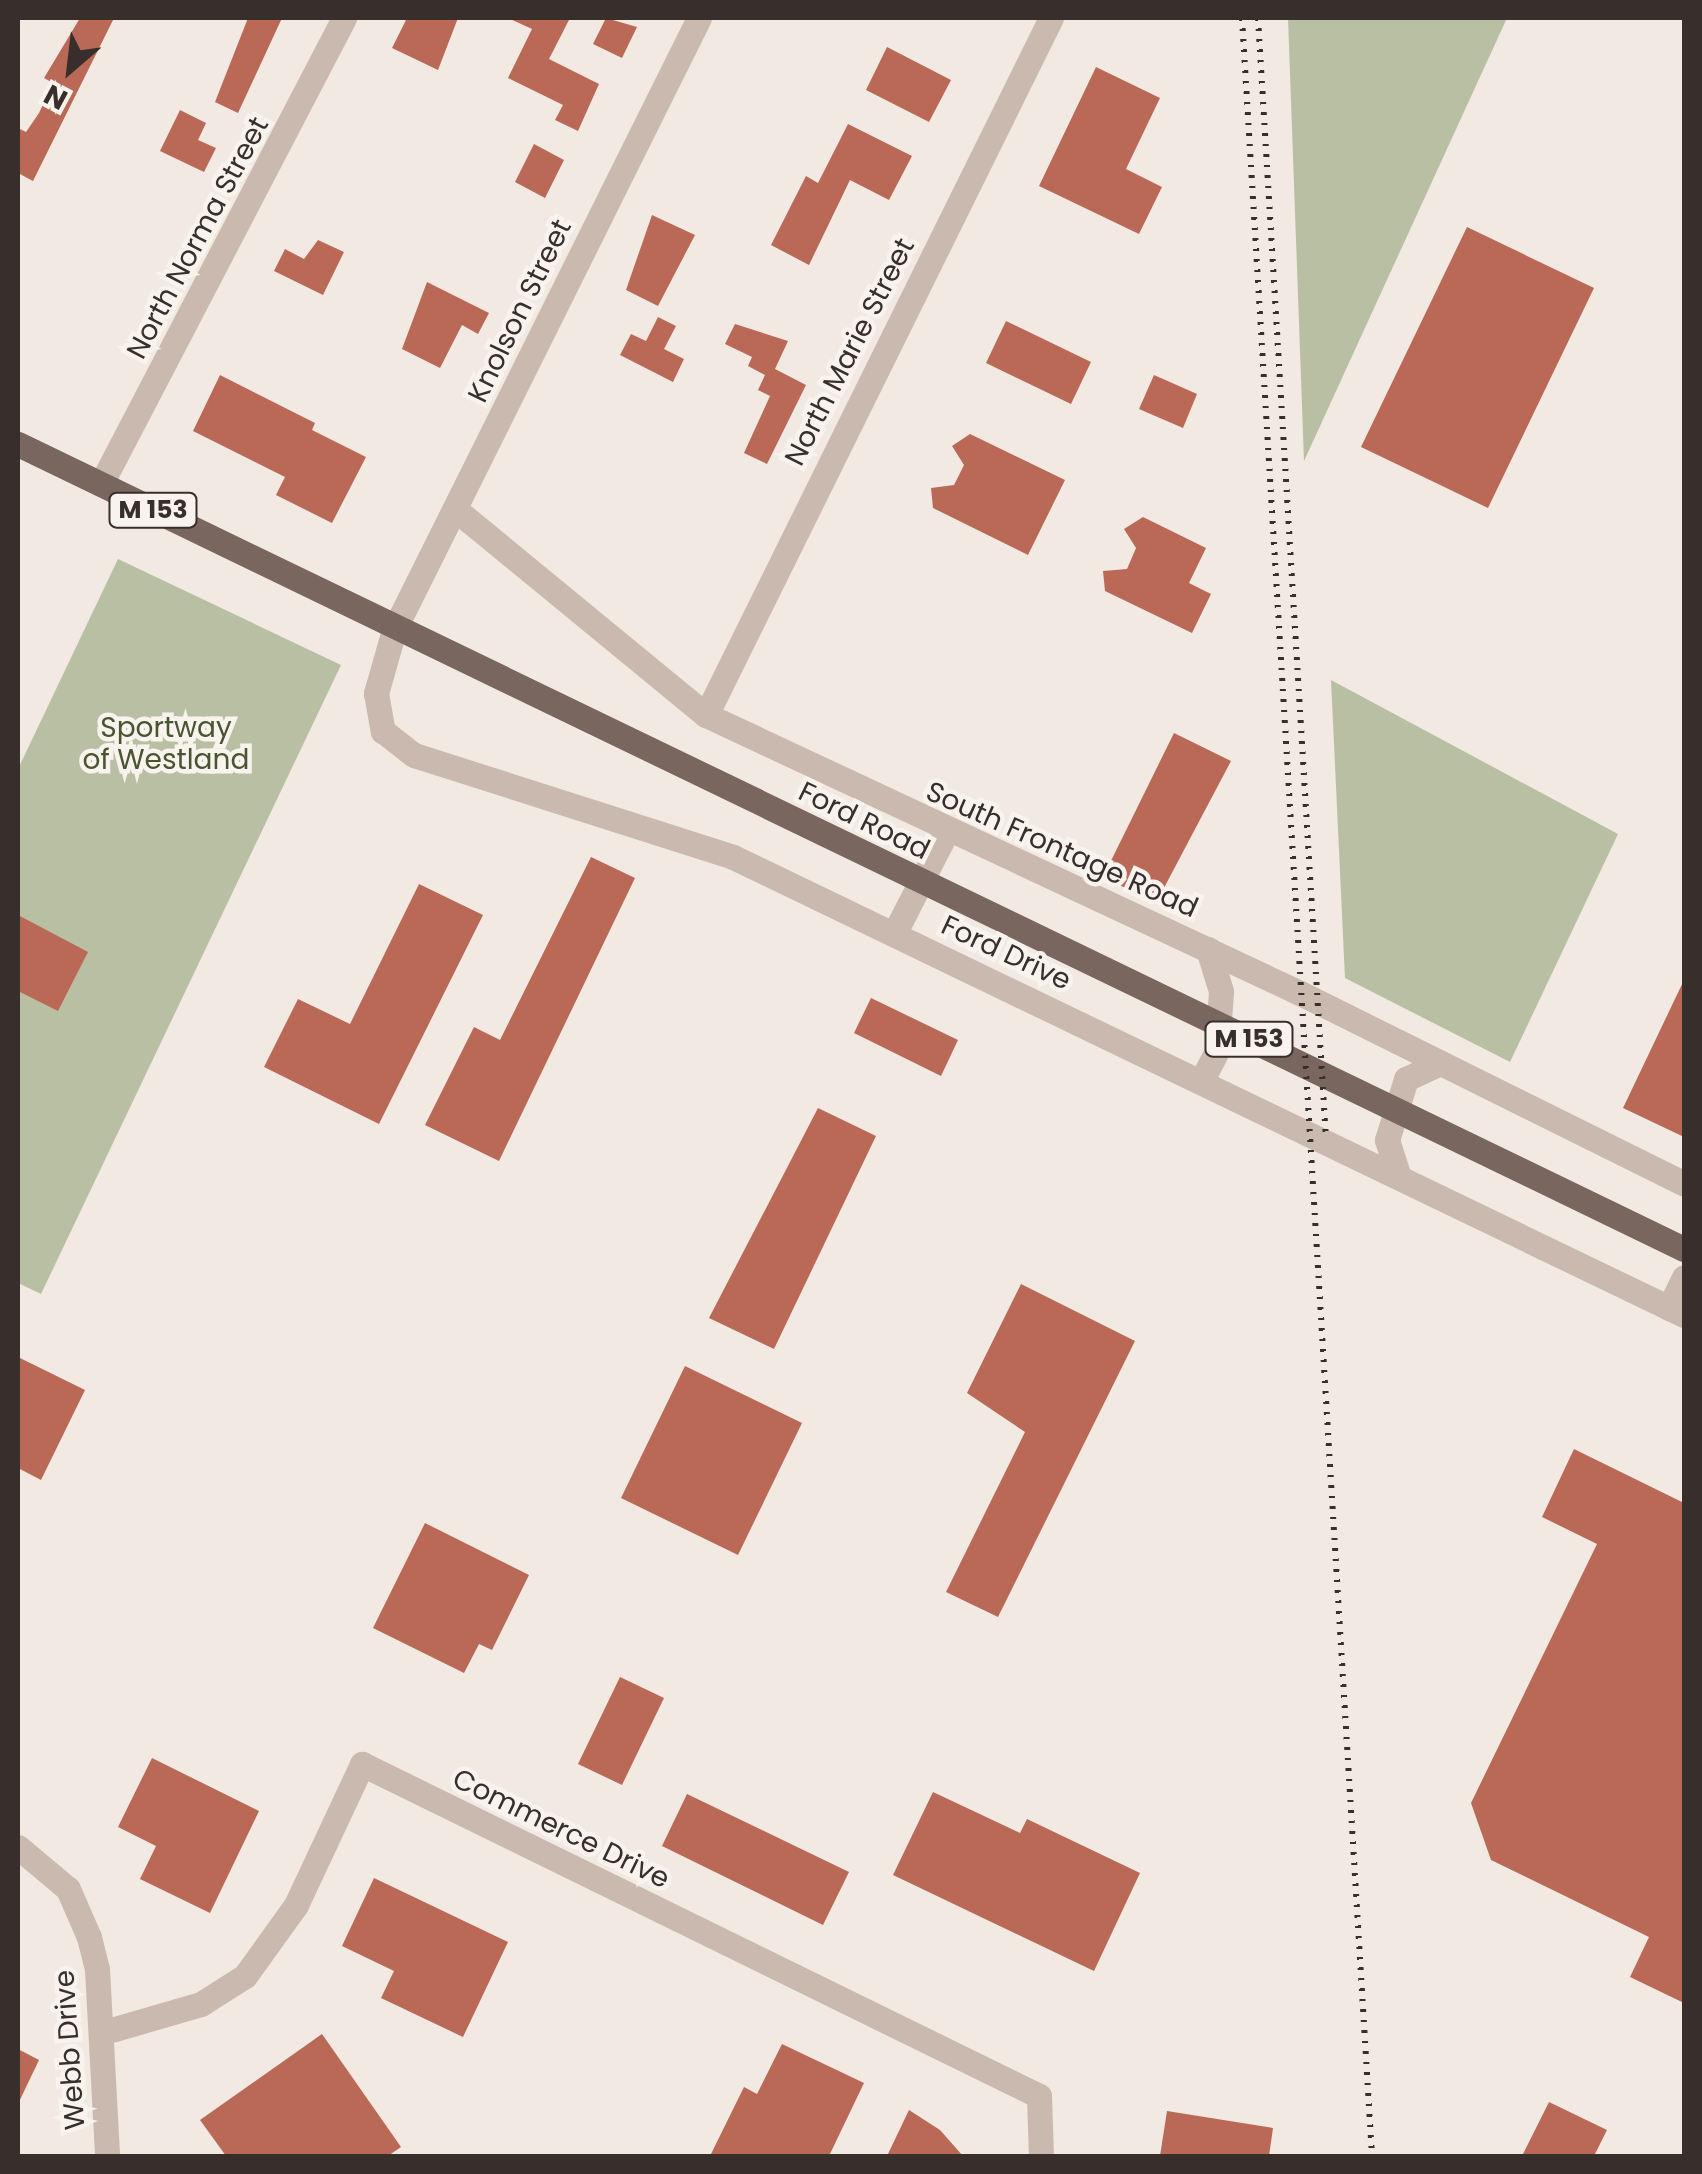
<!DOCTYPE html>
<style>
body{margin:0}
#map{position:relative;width:1702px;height:2174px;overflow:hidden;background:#f1e9e2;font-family:Poppins,sans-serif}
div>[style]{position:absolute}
.green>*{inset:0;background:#b8bfa3}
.building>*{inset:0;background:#ba6957}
.minor>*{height:25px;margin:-12.5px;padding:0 12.5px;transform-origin:12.5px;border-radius:12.5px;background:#c9b9af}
.primary>*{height:25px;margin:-12.5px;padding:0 12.5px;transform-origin:12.5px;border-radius:12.5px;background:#78665f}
.rail>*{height:6px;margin-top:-3px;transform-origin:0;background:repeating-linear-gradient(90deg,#382f2c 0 2.5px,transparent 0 10.5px)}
span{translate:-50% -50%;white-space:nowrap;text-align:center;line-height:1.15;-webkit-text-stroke:9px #f9f3ee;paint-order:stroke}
.shield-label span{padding:2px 8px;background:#f9f3ee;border:2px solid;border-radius:8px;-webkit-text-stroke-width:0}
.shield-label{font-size:25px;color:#382f2c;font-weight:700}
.street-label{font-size:28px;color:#382f2c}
.park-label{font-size:28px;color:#4a5432}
.frame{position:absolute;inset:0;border:20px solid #382f2c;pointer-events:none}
.north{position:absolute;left:20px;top:20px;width:100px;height:100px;-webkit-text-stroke:8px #f9f3ee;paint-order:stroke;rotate:208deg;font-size:28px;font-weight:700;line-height:40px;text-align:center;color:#382f2c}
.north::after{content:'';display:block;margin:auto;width:35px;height:45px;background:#382f2c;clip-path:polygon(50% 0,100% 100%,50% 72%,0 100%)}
</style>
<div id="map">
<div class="green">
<div style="clip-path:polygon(1288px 18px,1507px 18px,1304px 461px)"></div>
<div style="clip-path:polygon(118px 559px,341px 665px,41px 1294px,18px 1283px,18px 769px)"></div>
<div style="clip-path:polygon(1331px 680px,1618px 834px,1510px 1062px,1345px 978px)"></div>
</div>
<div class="building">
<div style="clip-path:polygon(80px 18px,114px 18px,33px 181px,18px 173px,18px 128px,26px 132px,39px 113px,53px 83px,44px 78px)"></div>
<div style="clip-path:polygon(248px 18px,282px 18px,238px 113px,215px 102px)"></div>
<div style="clip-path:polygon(407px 18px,458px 18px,438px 70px,392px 48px)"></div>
<div style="clip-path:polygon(508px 18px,570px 18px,549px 59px,599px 84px,578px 131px,555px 120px,563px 105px,508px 78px,532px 29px)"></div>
<div style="clip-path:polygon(606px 18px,637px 27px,622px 58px,593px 44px)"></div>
<div style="clip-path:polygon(887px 47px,951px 80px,929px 122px,866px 90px)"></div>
<div style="clip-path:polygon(1096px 67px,1160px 98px,1126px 169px,1162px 187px,1139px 234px,1039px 186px)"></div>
<div style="clip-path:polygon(180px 110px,206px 123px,198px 140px,216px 148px,204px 172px,160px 151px)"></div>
<div style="clip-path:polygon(848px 124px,912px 156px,889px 200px,850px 180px,809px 265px,771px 245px,806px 176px,818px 183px)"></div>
<div style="clip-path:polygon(534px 144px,564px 160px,545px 198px,515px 182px)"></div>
<div style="clip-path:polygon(652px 215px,695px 235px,658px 306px,626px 290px)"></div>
<div style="clip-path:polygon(1467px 227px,1594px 288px,1488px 508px,1361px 447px)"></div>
<div style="clip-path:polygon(318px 240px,344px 252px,323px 295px,274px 271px,285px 249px,304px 259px)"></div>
<div style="clip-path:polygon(427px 282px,489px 313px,478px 334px,462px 325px,440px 368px,402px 349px)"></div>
<div style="clip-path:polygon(658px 317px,676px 326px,664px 349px,684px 359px,673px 382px,620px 355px,631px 334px,646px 341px)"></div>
<div style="clip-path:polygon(1006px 321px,1091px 362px,1071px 404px,986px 363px)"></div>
<div style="clip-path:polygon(735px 324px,788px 341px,775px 369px,806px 385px,767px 464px,744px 453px,770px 396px,758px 390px,765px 375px,748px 366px,752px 357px,725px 344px)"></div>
<div style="clip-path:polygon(220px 375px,315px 423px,312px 430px,366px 457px,332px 523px,276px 495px,285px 477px,193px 431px)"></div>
<div style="clip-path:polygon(1154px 375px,1197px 394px,1183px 428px,1139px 409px)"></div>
<div style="clip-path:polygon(970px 434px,1065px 480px,1028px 555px,933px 508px,931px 488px,954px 485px,964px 465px,952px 446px)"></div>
<div style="clip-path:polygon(1143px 517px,1206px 548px,1189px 583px,1211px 594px,1192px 633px,1105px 591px,1103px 571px,1127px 569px,1136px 548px,1124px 529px)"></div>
<div style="clip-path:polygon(1174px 733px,1231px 761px,1156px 903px,1103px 877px)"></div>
<div style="clip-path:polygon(591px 857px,635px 878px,499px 1161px,425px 1125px,474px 1027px,500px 1040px)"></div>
<div style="clip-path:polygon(419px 884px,483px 915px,379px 1124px,264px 1067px,298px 999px,350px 1024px)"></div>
<div style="clip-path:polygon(18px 915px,88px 952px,58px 1011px,18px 991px)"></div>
<div style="clip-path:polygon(1684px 980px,1684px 1137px,1623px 1108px)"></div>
<div style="clip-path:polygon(871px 998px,958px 1040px,941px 1076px,854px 1033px)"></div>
<div style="clip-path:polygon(818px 1108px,876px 1136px,774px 1349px,709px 1318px)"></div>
<div style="clip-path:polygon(1021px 1284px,1135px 1341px,998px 1617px,946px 1592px,1025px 1432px,967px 1393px)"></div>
<div style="clip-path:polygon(18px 1357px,85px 1390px,41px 1480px,18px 1468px)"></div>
<div style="clip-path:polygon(685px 1366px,802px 1423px,738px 1555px,621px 1498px)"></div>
<div style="clip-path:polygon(1574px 1449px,1684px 1503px,1684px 2003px,1630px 1977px,1649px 1937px,1491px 1860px,1471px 1803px,1597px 1544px,1542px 1517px)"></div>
<div style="clip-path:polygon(425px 1523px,529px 1575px,492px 1650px,479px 1644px,464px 1673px,373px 1628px)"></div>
<div style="clip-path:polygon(620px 1677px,664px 1698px,622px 1785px,578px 1764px)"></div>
<div style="clip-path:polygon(152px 1758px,259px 1811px,210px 1913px,140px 1879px,156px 1846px,118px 1827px)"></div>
<div style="clip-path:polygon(933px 1792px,1020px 1833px,1027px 1819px,1140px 1873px,1094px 1971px,893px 1875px)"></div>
<div style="clip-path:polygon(687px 1794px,849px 1872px,823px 1925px,662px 1846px)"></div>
<div style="clip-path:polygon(374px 1878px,508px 1942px,463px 2037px,381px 1998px,394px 1971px,342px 1946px)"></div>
<div style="clip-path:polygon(322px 2034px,401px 2147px,388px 2156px,226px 2156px,200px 2120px)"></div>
<div style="clip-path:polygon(782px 2044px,864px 2083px,829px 2156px,710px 2156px,744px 2087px,757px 2094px)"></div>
<div style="clip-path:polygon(18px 2049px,39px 2060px,18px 2104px)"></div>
<div style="clip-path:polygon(1549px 2102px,1607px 2130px,1594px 2156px,1522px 2156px)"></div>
<div style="clip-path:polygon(909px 2110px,940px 2130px,963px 2156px,887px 2156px)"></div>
<div style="clip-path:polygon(1167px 2111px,1273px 2128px,1269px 2156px,1160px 2156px)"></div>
</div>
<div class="minor">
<div style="left:699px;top:18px;width:684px;rotate:116.49deg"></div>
<div style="left:394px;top:630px;width:66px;rotate:105.9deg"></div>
<div style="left:376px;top:693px;width:39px;rotate:80deg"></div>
<div style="left:383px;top:731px;width:39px;rotate:38deg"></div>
<div style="left:414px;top:755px;width:335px;rotate:17.7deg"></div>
<div style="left:733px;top:857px;width:1056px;rotate:25.72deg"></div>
<div style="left:101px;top:484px;width:526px;rotate:-62.46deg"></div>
<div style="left:455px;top:509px;width:325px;rotate:39.4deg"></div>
<div style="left:706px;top:715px;width:656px;rotate:25.08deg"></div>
<div style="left:1300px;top:993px;width:429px;rotate:26.4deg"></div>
<div style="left:706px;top:715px;width:778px;rotate:-63.67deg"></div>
<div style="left:894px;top:934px;width:116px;rotate:-62.8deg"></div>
<div style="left:1202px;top:1080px;width:34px;rotate:-63deg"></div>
<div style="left:1217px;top:1050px;width:59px;rotate:-86.1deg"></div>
<div style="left:1221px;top:991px;width:44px;rotate:-107.2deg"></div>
<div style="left:1399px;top:1177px;width:39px;rotate:-108deg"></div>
<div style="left:1387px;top:1140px;width:64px;rotate:-72.7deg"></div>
<div style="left:1406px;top:1079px;width:38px;rotate:-25deg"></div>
<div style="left:1669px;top:1308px;width:34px;rotate:-64deg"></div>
<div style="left:18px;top:1847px;width:65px;rotate:40deg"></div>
<div style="left:68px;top:1889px;width:52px;rotate:66.4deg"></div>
<div style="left:89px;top:1937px;width:33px;rotate:76deg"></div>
<div style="left:97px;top:1969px;width:187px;rotate:86.9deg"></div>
<div style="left:101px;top:2033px;width:104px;rotate:-16.2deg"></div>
<div style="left:201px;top:2004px;width:52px;rotate:-32.5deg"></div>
<div style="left:245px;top:1976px;width:87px;rotate:-54.3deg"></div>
<div style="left:296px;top:1905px;width:156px;rotate:-64.9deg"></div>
<div style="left:362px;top:1764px;width:754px;rotate:26.12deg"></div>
<div style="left:1039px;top:2096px;width:60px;rotate:88.1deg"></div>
</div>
<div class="primary">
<div style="left:18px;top:444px;width:1850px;rotate:25.79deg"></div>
</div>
<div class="rail">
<div style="left:1242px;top:18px;width:2142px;rotate:86.52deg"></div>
<div style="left:1258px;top:18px;width:1122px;rotate:86.53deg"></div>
</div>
<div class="shield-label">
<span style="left:153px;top:510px">M 153</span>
<span style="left:1249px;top:1039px">M 153</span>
</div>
<div class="street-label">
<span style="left:198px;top:238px;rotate:-62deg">North Norma Street</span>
<span style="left:520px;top:311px;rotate:-64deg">Knolson Street</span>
<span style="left:850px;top:352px;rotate:-63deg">North Marie Street</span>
<span style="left:864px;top:821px;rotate:26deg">Ford Road</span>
<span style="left:1062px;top:850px;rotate:24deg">South Frontage Road</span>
<span style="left:1006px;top:953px;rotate:25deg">Ford Drive</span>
<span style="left:561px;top:1829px;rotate:26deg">Commerce Drive</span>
<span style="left:70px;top:2050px;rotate:-94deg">Webb Drive</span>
</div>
<div class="park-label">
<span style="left:166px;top:744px">Sportway<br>of Westland</span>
</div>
<div class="frame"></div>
<div class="north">N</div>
</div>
